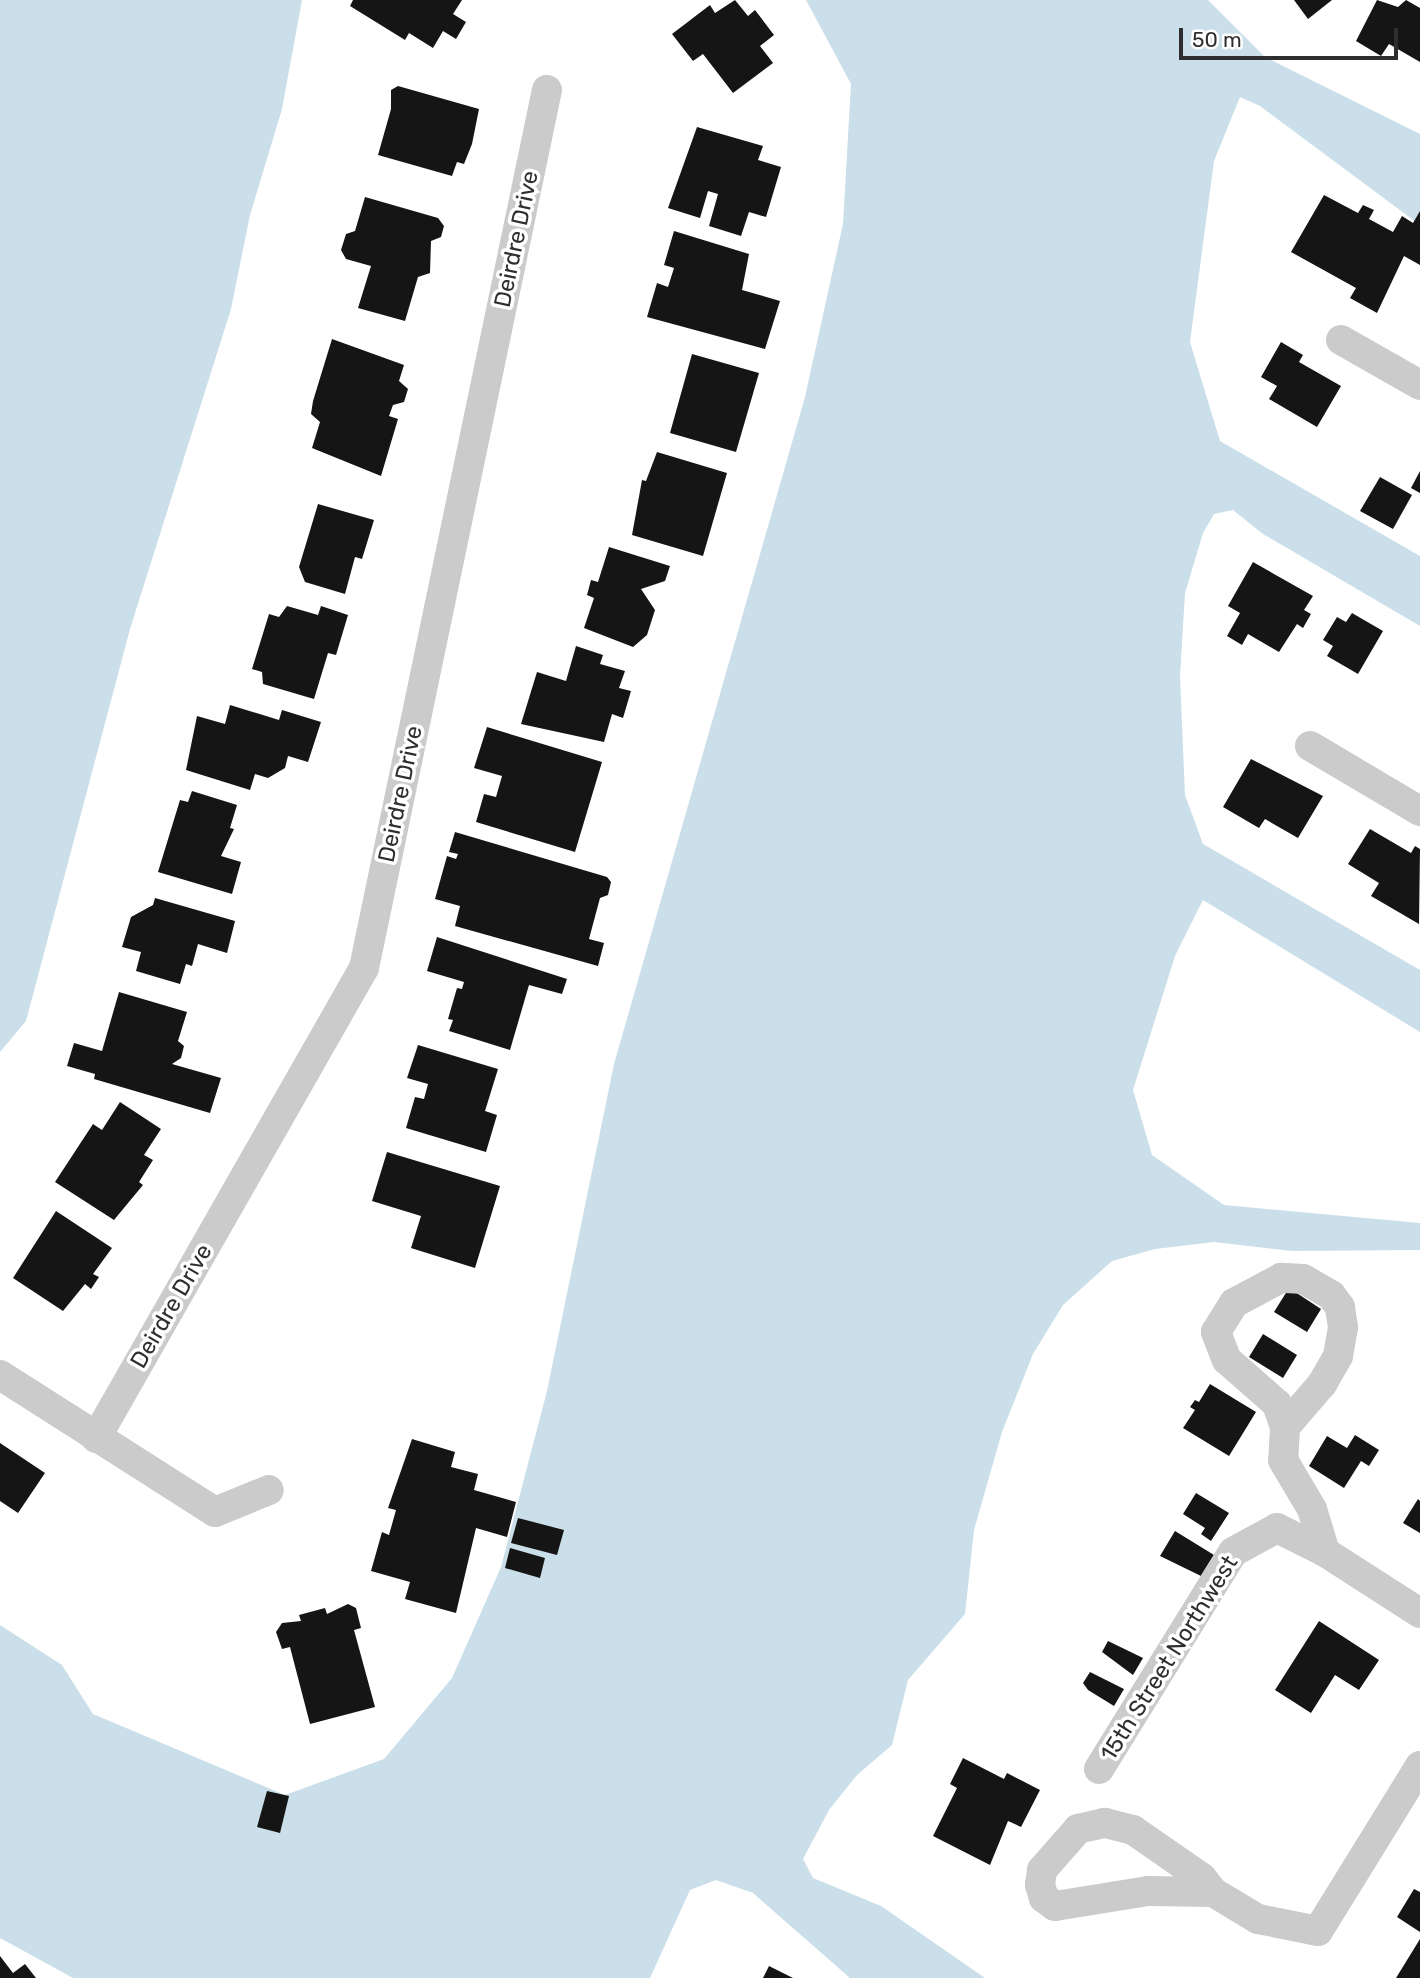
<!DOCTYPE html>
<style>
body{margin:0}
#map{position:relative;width:1420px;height:1978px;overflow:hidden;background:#fff;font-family:Rubik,sans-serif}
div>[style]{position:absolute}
.water>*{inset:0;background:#cadfe9}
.building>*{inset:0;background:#151515}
.minor>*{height:30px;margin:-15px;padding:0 15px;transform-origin:15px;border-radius:15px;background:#cbcbcb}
span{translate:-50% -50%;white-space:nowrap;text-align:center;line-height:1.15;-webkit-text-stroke:7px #fff;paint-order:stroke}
.street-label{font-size:23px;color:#2e2e2e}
.scale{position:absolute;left:1179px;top:28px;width:219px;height:32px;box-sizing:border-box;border:4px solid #2e2e2e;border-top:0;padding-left:9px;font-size:21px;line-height:24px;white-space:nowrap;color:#2e2e2e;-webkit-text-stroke:5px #fff;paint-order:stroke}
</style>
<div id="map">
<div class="water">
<div style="clip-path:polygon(0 0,302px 0,282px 109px,250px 215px,231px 309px,130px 629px,26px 1021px,0 1052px)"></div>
<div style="clip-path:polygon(806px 0,1208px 0,1265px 57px,1420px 134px,1420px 225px,1260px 106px,1240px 97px,1214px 161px,1190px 342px,1220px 441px,1420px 556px,1420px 626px,1263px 534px,1233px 510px,1214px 514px,1203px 533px,1185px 593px,1180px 676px,1185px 795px,1203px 844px,1420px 970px,1420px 1032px,1203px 900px,1175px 956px,1133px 1090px,1152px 1155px,1224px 1205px,1420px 1223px,1420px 1250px,1292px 1251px,1214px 1242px,1155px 1249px,1112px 1261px,1063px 1305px,1033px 1354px,1002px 1432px,974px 1530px,965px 1614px,908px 1680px,892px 1745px,857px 1775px,829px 1810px,803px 1859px,813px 1878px,881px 1906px,985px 1978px,850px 1978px,753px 1893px,716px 1880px,690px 1890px,650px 1978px,73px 1978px,0 1938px,0 1625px,62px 1665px,93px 1714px,285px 1795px,384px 1759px,452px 1678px,501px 1567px,547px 1391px,614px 1064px,805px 397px,843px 224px,851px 84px)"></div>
</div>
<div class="building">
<div style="clip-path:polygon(353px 0,462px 0,453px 14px,466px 22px,456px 39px,443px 31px,433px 48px,409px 33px,405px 40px,350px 6px)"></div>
<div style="clip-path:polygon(735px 0,748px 16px,755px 10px,774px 35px,760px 46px,773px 63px,733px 93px,703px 54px,693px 61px,672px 34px,710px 5px,715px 13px)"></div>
<div style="clip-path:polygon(1294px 0,1332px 0,1308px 19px)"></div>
<div style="clip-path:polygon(1377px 0,1398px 7px,1406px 0,1420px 8px,1420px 62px,1389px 44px,1381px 56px,1356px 41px)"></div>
<div style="clip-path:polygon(398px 86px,479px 109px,472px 144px,464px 164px,457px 162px,452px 176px,378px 155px,391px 109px,391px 90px)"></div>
<div style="clip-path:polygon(697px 127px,763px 146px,758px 160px,781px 167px,766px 217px,749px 212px,741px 236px,709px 226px,718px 194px,708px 191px,700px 218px,668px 208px)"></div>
<div style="clip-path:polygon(1324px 195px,1358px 213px,1363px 205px,1374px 210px,1369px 219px,1393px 232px,1402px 216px,1413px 223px,1420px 211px,1420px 265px,1404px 256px,1377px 313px,1350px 298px,1356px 288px,1291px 252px)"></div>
<div style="clip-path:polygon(365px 197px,438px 218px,444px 226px,441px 237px,431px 241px,430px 273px,418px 277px,405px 321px,358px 308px,371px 266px,346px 259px,341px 250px,346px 234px,355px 231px)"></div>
<div style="clip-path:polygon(674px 231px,749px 254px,742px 290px,780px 301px,765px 349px,647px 317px,657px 283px,668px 287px,674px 268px,664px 265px)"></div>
<div style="clip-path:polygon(332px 339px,404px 365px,399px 381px,408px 389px,404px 402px,393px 405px,389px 416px,398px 419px,381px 476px,312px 448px,320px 422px,311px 414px,313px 401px)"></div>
<div style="clip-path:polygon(1281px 342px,1303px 355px,1299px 362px,1341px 386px,1317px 427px,1269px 399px,1277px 386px,1261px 377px)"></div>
<div style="clip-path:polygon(692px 354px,759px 373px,736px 452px,670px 433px)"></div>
<div style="clip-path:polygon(657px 452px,727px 473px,703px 556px,632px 535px,642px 480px,646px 481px)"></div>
<div style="clip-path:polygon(1420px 471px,1420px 493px,1411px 488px)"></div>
<div style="clip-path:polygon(1380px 477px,1412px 495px,1393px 529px,1360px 511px)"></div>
<div style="clip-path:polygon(318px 504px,374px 520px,362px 559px,355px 557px,345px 594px,305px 582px,299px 567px)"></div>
<div style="clip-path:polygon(609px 547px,670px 566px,665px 581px,641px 589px,655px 610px,647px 635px,633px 647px,584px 628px,594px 598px,587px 595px,591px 580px,598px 582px)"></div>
<div style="clip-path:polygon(1253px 562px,1313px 596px,1304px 610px,1311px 614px,1303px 628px,1297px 624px,1279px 652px,1248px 634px,1242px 645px,1227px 636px,1240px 613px,1228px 606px)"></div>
<div style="clip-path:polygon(287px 606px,318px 615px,321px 606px,348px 615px,336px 655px,328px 653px,314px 699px,263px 684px,262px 672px,252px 669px,269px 614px,279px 617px)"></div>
<div style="clip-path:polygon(1352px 613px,1383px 631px,1358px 674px,1327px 656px,1333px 646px,1323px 640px,1337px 617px,1346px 622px)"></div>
<div style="clip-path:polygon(576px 646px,603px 655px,600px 664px,625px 671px,619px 688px,631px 691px,623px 718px,612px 714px,604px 742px,521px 724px,537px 672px,566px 681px)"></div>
<div style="clip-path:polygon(230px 705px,279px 720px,282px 710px,321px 722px,308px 762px,288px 756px,285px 768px,268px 778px,255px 774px,250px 790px,186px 770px,197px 716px,225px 724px)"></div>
<div style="clip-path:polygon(487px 727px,602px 762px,575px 852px,476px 822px,484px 794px,496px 797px,502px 776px,474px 768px)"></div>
<div style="clip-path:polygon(1251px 759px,1323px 796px,1298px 838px,1265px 819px,1259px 828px,1223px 807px)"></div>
<div style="clip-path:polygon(192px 791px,237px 805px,230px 828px,234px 829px,221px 856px,241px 862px,232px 894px,158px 872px,180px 800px,188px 802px)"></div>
<div style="clip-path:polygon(1370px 829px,1411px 853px,1415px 846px,1420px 849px,1419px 924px,1371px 896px,1379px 883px,1348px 864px)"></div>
<div style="clip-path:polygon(455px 832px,607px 877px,611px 882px,608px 895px,600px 898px,589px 939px,604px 943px,598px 966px,455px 926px,460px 906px,435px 899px,447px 856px,456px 859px,458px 854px,449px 852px)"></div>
<div style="clip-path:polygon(155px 898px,235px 921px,227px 953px,198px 944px,192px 966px,186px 964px,180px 984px,136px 971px,141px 952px,122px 947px,131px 917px,153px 905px)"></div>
<div style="clip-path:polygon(437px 937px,567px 979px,562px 994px,529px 985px,510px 1050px,449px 1031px,453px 1020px,448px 1019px,457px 988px,462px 989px,464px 982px,427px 971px)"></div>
<div style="clip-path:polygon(119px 992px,187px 1012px,178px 1041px,184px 1046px,181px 1058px,172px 1064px,221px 1078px,210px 1113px,94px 1079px,95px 1074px,67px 1066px,74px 1043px,102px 1051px)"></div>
<div style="clip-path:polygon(418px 1045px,498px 1069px,485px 1111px,497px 1115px,486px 1152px,406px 1128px,415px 1097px,424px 1099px,428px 1084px,407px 1078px)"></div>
<div style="clip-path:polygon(120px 1102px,161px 1129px,144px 1155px,153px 1160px,139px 1182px,143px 1185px,114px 1220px,55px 1182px,93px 1124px,102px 1130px)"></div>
<div style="clip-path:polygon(387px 1152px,500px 1186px,475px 1268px,411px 1248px,421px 1216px,372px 1201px)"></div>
<div style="clip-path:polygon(56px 1211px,112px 1248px,93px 1274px,99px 1277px,91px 1289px,85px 1284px,63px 1311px,13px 1278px)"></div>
<div style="clip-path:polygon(1289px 1288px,1321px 1309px,1307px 1332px,1274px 1312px)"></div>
<div style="clip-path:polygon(1263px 1334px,1297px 1355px,1283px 1378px,1249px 1357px)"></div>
<div style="clip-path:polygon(1210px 1384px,1256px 1412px,1229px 1456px,1183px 1428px,1195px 1410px,1190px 1407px,1195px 1400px,1199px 1402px)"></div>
<div style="clip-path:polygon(1355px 1435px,1379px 1450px,1369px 1466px,1361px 1461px,1344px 1488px,1309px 1466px,1327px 1436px,1347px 1448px)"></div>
<div style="clip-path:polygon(412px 1439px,455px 1452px,451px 1467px,478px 1474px,474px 1490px,516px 1502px,507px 1537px,476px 1528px,456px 1613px,405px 1599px,410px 1582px,371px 1571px,382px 1532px,389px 1535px,396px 1510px,388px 1508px)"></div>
<div style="clip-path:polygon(0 1443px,45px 1473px,18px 1513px,0 1501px)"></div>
<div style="clip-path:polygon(1196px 1493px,1229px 1513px,1211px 1541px,1201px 1534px,1205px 1528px,1183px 1514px)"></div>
<div style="clip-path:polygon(1418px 1499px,1420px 1501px,1420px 1533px,1403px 1523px)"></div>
<div style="clip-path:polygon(518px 1518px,564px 1530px,557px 1555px,511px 1543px)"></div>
<div style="clip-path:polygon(1175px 1531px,1214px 1555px,1201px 1576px,1160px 1556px)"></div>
<div style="clip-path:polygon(510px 1548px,545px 1558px,540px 1578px,505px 1568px)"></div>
<div style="clip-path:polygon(348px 1604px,356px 1608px,361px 1628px,354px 1630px,375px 1707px,310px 1724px,290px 1647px,282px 1649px,276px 1632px,282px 1623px,301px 1621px,299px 1615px,325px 1608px,327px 1614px)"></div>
<div style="clip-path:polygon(1319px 1621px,1379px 1660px,1359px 1690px,1335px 1675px,1311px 1713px,1275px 1690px)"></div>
<div style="clip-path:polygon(1108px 1641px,1143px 1658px,1133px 1675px,1102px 1652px)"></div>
<div style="clip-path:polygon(1090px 1672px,1124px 1689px,1114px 1706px,1088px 1690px,1083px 1683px)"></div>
<div style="clip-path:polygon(963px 1758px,1004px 1779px,1007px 1773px,1040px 1790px,1021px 1827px,1008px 1821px,990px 1865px,933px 1836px,957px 1788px,950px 1784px)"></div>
<div style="clip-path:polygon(267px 1791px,289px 1796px,280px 1833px,257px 1827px)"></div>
<div style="clip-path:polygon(1414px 1889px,1420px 1892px,1420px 1932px,1397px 1917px)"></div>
<div style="clip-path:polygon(1420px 1939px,1420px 1978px,1396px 1978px)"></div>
<div style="clip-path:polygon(0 1956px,13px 1973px,25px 1964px,36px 1978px,0 1978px)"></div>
<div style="clip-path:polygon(769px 1966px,793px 1978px,763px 1978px)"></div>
</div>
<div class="minor">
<div style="left:1341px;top:340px;width:91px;rotate:29.7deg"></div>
<div style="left:1310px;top:746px;width:128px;rotate:30.6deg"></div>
<div style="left:0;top:1375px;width:255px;rotate:32.5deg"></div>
<div style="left:215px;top:1512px;width:58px;rotate:-22.2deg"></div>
<div style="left:1285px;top:1427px;width:57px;rotate:-49.3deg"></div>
<div style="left:1322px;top:1384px;width:32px;rotate:-60deg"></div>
<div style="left:1338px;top:1356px;width:29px;rotate:-80deg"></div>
<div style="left:1343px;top:1327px;width:20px;rotate:-99deg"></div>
<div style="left:1340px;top:1307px;width:15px;rotate:-127deg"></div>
<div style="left:1331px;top:1295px;width:32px;rotate:-150deg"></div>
<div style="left:1303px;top:1279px;width:22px;rotate:-177deg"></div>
<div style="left:1281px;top:1278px;width:53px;rotate:152deg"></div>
<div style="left:1234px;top:1303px;width:34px;rotate:122deg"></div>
<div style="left:1216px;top:1332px;width:30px;rotate:69deg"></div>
<div style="left:1227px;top:1360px;width:67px;rotate:41.3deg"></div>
<div style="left:1277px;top:1404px;width:24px;rotate:71deg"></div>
<div style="left:1285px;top:1427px;width:33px;rotate:93deg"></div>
<div style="left:1283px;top:1460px;width:57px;rotate:59.4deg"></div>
<div style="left:1312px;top:1509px;width:45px;rotate:73.2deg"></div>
<div style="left:96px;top:1438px;width:541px;rotate:-60.31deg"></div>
<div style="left:364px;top:968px;width:897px;rotate:-78.23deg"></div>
<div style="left:1099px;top:1769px;width:255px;rotate:-58.3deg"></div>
<div style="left:1233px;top:1552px;width:50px;rotate:-28.6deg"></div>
<div style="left:1277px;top:1528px;width:54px;rotate:26.6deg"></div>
<div style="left:1325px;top:1552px;width:113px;rotate:32.7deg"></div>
<div style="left:1213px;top:1892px;width:65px;rotate:-179.1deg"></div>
<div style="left:1148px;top:1891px;width:94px;rotate:170.8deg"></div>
<div style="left:1055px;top:1906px;width:14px;rotate:-144deg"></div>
<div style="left:1044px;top:1898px;width:14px;rotate:-107deg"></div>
<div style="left:1040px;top:1885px;width:15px;rotate:-82deg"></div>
<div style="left:1042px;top:1870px;width:55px;rotate:-48.7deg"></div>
<div style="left:1078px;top:1829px;width:28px;rotate:-13deg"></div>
<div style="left:1105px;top:1823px;width:29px;rotate:14deg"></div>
<div style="left:1133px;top:1830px;width:84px;rotate:34.8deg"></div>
<div style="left:1202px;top:1878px;width:18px;rotate:52deg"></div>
<div style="left:1213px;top:1892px;width:52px;rotate:31deg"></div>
<div style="left:1258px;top:1919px;width:61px;rotate:11.3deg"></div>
<div style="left:1318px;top:1931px;width:194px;rotate:-58.3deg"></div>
</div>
<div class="street-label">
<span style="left:516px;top:239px;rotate:-78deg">Deirdre Drive</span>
<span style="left:400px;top:794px;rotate:-78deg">Deirdre Drive</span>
<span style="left:171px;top:1306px;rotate:-60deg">Deirdre Drive</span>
<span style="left:1169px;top:1658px;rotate:-58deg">15th Street Northwest</span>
</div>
<div class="scale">50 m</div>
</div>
